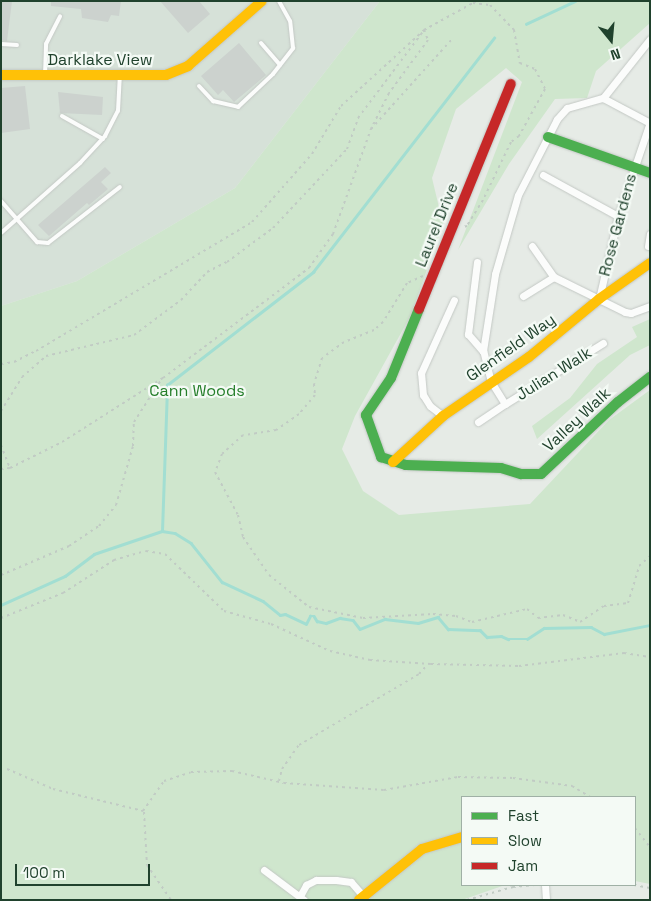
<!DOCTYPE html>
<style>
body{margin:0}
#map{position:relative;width:651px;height:901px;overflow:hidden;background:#e6ebe6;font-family:"Space Grotesk",sans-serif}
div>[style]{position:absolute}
.built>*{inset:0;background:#d6e1d8}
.green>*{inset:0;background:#cfe6cd}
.stream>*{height:2.5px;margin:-1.25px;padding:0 1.25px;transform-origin:1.25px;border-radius:1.25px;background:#a2ded2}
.building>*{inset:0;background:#ccd2ce}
.path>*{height:2px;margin-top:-1px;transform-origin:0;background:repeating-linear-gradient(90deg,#c1cbc4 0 2.5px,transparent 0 6.5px)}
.roads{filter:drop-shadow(0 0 1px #c3c8c4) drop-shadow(0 0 1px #c3c8c4)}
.lane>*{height:4px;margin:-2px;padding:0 2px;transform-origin:2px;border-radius:2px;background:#fbfcfb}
.street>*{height:7px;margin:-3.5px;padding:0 3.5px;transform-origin:3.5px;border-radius:3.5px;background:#fbfcfb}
.fast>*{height:10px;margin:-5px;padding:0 5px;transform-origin:5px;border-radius:5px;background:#4caf50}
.slow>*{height:10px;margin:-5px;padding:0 5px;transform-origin:5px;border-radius:5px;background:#ffc107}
.jam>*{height:10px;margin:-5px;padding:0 5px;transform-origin:5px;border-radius:5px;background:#c62828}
span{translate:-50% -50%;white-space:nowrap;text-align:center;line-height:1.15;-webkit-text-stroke:4.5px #f4faf5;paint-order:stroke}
.street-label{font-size:16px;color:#20422d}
.park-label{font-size:16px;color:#257e2a}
.frame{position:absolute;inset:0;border:2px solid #20422d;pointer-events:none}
.legend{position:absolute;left:461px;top:796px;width:175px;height:90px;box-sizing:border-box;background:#f4faf5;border:1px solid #9fb0a5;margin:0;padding:6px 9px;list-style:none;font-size:15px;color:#20422d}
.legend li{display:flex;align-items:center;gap:10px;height:25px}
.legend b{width:25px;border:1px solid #9fb0a5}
.north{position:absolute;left:586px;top:15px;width:50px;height:50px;-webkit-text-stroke:4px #f4faf5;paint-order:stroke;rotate:163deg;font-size:14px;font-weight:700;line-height:20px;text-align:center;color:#20422d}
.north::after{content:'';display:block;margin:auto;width:18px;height:22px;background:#20422d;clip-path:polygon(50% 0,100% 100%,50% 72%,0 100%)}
.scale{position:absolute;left:15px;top:864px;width:135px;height:22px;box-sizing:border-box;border:2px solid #20422d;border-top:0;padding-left:6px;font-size:15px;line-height:18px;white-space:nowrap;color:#20422d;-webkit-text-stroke:4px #f4faf5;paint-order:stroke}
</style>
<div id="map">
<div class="built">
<div style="clip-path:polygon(1px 1px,380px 1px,235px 188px,77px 281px,1px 306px)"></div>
</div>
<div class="green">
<div style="clip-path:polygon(380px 1px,650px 1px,650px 23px,596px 71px,587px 98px,555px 99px,509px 164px,458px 250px,522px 82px,506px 68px,456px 109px,432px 178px,443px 224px,411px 315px,355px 416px,342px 449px,363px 491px,399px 515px,530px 504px,609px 420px,650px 390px,650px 884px,635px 881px,635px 797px,462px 797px,462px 885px,505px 885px,462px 900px,1px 900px,1px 306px,77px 281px,235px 188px)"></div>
<div style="clip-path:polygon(650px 319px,650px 345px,630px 355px,537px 439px,532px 426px,570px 398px,597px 364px,637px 337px,632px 327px)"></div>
</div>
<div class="stream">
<div style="left:526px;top:24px;width:54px;rotate:-25.1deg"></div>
<div style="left:162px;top:531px;width:146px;rotate:-88deg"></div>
<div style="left:167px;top:385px;width:185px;rotate:-37.7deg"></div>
<div style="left:313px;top:272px;width:296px;rotate:-52.3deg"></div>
<div style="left:1px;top:605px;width:70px;rotate:-24.4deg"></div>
<div style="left:65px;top:576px;width:36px;rotate:-37deg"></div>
<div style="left:94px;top:554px;width:72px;rotate:-18.7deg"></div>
<div style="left:162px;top:531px;width:13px;rotate:9deg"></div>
<div style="left:175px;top:533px;width:19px;rotate:32deg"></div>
<div style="left:191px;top:543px;width:50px;rotate:51.5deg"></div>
<div style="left:222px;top:582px;width:45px;rotate:24.9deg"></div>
<div style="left:263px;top:601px;width:22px;rotate:39deg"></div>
<div style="left:280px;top:615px;width:5px;rotate:-11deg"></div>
<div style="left:285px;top:614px;width:23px;rotate:25deg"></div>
<div style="left:306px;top:624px;width:9px;rotate:-63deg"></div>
<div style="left:310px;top:616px;width:4px"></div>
<div style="left:314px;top:616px;width:6px;rotate:59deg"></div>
<div style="left:317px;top:621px;width:9px;rotate:13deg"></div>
<div style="left:326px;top:623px;width:15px;rotate:-20deg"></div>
<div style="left:340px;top:618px;width:13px;rotate:9deg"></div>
<div style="left:353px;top:620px;width:11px;rotate:52deg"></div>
<div style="left:360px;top:629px;width:27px;rotate:-22deg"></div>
<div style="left:385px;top:619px;width:33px;rotate:7deg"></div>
<div style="left:418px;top:623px;width:21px;rotate:-17deg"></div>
<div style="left:438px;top:617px;width:16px;rotate:50deg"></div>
<div style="left:448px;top:629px;width:32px;rotate:2deg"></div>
<div style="left:480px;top:630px;width:10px;rotate:45deg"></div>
<div style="left:487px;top:637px;width:14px;rotate:-4deg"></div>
<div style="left:501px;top:636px;width:8px;rotate:23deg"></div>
<div style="left:508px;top:639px;width:19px"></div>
<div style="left:527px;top:639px;width:20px;rotate:-33deg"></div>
<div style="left:544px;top:628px;width:47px;rotate:-1.2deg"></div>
<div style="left:591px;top:627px;width:15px;rotate:28deg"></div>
<div style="left:604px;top:634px;width:47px;rotate:-11.1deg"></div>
</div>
<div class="building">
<div style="clip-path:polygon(1px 1px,12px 1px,7px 41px,1px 40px)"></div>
<div style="clip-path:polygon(51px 1px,121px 1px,119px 16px,111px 15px,108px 22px,82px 18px,81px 9px,51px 6px)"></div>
<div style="clip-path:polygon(160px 1px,199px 1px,210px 14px,188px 33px)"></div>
<div style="clip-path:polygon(239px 43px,266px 75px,234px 102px,223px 90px,218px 95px,201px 76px)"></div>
<div style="clip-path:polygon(25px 86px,30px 129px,1px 133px,1px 88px)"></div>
<div style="clip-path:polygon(58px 92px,103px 97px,102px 115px,60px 113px)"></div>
<div style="clip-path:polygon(105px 167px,111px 173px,101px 182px,108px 189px,89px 205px,87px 203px,49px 236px,38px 225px)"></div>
</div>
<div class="path">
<div style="left:423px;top:276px;width:17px;rotate:156deg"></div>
<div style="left:407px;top:283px;width:46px;rotate:121.6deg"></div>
<div style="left:383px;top:322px;width:12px;rotate:138deg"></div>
<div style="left:374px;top:330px;width:32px;rotate:158deg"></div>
<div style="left:344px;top:342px;width:27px;rotate:144deg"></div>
<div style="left:322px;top:358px;width:27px;rotate:107deg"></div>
<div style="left:314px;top:384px;width:11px;rotate:85deg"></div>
<div style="left:315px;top:395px;width:25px;rotate:130deg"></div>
<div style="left:299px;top:414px;width:28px;rotate:145deg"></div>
<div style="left:276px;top:430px;width:33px;rotate:171deg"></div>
<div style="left:243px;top:435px;width:28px;rotate:138deg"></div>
<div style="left:222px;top:454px;width:19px;rotate:111deg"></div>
<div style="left:215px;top:472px;width:49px;rotate:61.9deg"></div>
<div style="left:238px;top:515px;width:23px;rotate:77deg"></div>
<div style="left:243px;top:537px;width:46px;rotate:55.6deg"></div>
<div style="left:269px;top:575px;width:51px;rotate:38.7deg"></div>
<div style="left:309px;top:607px;width:55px;rotate:11.5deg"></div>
<div style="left:363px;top:618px;width:70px;rotate:-3.3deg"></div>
<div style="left:433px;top:614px;width:23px;rotate:5deg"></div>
<div style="left:456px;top:616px;width:17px;rotate:21deg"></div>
<div style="left:472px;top:622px;width:57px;rotate:-13.3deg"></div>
<div style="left:527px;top:609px;width:14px;rotate:39deg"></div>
<div style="left:538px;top:618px;width:25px;rotate:-7deg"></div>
<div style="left:563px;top:615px;width:18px;rotate:22deg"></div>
<div style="left:580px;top:622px;width:29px;rotate:-34deg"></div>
<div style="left:604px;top:606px;width:24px;rotate:-7deg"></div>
<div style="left:628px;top:603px;width:39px;rotate:-73deg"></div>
<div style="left:639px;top:566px;width:15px;rotate:-42deg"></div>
<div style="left:1px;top:364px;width:13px;rotate:-9deg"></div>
<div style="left:14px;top:362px;width:25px;rotate:-27deg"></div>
<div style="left:36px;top:351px;width:252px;rotate:-30.8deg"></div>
<div style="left:252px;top:222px;width:91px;rotate:-48.6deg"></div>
<div style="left:312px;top:154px;width:56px;rotate:-58.9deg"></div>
<div style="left:341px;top:106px;width:113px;rotate:-42.5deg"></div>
<div style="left:424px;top:30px;width:56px;rotate:-28.9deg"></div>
<div style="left:473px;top:3px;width:17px;rotate:7deg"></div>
<div style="left:490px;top:5px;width:35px;rotate:46deg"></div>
<div style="left:514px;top:30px;width:34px;rotate:80deg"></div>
<div style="left:520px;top:63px;width:16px;rotate:22deg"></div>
<div style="left:535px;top:69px;width:22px;rotate:63deg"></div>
<div style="left:545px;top:89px;width:54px;rotate:119deg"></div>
<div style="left:519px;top:136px;width:10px;rotate:143deg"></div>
<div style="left:511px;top:142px;width:64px;rotate:115.8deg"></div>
<div style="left:483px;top:200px;width:31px;rotate:122deg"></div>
<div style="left:467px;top:226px;width:4px;rotate:166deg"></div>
<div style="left:1px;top:411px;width:40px;rotate:-58deg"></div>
<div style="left:22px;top:377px;width:32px;rotate:-41deg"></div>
<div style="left:46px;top:356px;width:90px;rotate:-13.4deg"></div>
<div style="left:134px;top:335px;width:59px;rotate:-36.7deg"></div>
<div style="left:181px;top:300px;width:38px;rotate:-47deg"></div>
<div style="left:207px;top:272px;width:22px;rotate:-27deg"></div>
<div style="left:227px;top:262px;width:57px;rotate:-36.5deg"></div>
<div style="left:273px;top:228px;width:108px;rotate:-46.9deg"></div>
<div style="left:347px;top:149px;width:33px;rotate:-70deg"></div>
<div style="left:358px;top:118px;width:110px;rotate:-53.1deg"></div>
<div style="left:424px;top:30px;width:11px;rotate:68deg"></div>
<div style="left:428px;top:40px;width:66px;rotate:126.3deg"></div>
<div style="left:389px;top:93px;width:40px;rotate:116.6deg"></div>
<div style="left:371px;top:129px;width:122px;rotate:-48deg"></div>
<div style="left:1px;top:445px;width:25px;rotate:69deg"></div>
<div style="left:1px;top:469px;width:9px;rotate:-6deg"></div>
<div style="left:10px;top:468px;width:58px;rotate:-26.6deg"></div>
<div style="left:62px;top:442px;width:120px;rotate:-32.4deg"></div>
<div style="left:163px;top:378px;width:183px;rotate:-37deg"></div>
<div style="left:309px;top:268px;width:42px;rotate:-54.8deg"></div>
<div style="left:333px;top:234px;width:112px;rotate:-70.1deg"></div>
<div style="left:1px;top:575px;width:74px;rotate:-23.1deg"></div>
<div style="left:69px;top:546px;width:36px;rotate:-34deg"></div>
<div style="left:99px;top:526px;width:27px;rotate:-51deg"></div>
<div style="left:116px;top:505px;width:61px;rotate:-73.9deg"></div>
<div style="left:133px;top:446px;width:24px;rotate:-88deg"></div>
<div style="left:134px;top:422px;width:50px;rotate:-57.3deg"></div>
<div style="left:1px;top:618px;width:67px;rotate:-22deg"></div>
<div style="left:63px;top:593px;width:61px;rotate:-32.9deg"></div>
<div style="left:114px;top:560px;width:33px;rotate:-16deg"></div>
<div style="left:146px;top:551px;width:19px;rotate:9deg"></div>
<div style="left:165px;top:554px;width:82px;rotate:44deg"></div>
<div style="left:224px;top:611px;width:49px;rotate:15.5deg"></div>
<div style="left:271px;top:624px;width:65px;rotate:24.6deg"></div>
<div style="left:330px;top:651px;width:41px;rotate:12.7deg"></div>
<div style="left:370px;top:660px;width:61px;rotate:3.8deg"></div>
<div style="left:431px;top:664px;width:88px;rotate:1.3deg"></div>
<div style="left:519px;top:666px;width:106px;rotate:-7.1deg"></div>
<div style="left:624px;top:653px;width:26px;rotate:9deg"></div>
<div style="left:7px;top:769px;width:50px;rotate:23.5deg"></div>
<div style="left:53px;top:789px;width:93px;rotate:13.7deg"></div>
<div style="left:143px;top:811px;width:37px;rotate:-55deg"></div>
<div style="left:164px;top:781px;width:28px;rotate:-18deg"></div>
<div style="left:191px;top:772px;width:41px;rotate:-1.4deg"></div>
<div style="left:232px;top:771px;width:53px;rotate:13deg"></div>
<div style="left:284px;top:783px;width:100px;rotate:4deg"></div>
<div style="left:384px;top:790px;width:75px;rotate:-10deg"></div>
<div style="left:458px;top:777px;width:55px;rotate:1deg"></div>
<div style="left:513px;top:778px;width:60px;rotate:7.7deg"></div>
<div style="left:572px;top:786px;width:21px;rotate:31deg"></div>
<div style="left:279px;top:781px;width:12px;rotate:-76deg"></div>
<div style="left:282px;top:769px;width:29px;rotate:-55deg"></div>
<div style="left:299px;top:745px;width:139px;rotate:-30.6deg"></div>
<div style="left:419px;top:674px;width:13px;rotate:-48deg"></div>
<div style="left:144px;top:812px;width:53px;rotate:86.8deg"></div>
<div style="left:147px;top:865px;width:42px;rotate:55.6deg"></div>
<div style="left:635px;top:828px;width:24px;rotate:52deg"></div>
<div style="left:634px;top:885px;width:16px;rotate:11deg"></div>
<div style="left:467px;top:900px;width:48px;rotate:-15.8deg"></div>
<div style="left:513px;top:887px;width:22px;rotate:-5deg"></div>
</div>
<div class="roads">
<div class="lane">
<div style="left:261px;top:43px;width:29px;rotate:49deg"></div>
<div style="left:1px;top:44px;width:16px;rotate:4deg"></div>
<div style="left:45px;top:75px;width:31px;rotate:-88deg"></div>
<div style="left:46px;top:44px;width:31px;rotate:-63deg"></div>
<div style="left:199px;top:86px;width:21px;rotate:47deg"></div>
<div style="left:213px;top:101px;width:26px;rotate:13deg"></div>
<div style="left:238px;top:107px;width:48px;rotate:-43.3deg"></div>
<div style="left:273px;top:74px;width:33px;rotate:-52deg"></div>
<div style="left:293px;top:48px;width:27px;rotate:-96deg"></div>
<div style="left:290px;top:21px;width:23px;rotate:-119deg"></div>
<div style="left:62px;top:116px;width:47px;rotate:29.3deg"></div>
<div style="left:1px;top:201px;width:55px;rotate:48.7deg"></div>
<div style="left:37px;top:242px;width:11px;rotate:5deg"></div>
<div style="left:48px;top:243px;width:91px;rotate:-37.9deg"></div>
<div style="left:1px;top:233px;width:106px;rotate:-41.5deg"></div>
<div style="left:80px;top:163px;width:37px;rotate:-47deg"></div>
<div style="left:105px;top:136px;width:28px;rotate:-63deg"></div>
<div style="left:118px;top:111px;width:35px;rotate:-87deg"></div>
</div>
<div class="street">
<div style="left:603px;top:98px;width:75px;rotate:-51.5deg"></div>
<div style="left:543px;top:175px;width:85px;rotate:28.7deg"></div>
<div style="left:532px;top:246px;width:38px;rotate:55deg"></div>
<div style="left:648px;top:246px;width:12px;rotate:-81deg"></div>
<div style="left:477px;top:262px;width:73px;rotate:97.1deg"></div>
<div style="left:468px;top:334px;width:23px;rotate:49deg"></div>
<div style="left:523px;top:296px;width:36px;rotate:-32deg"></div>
<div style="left:554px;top:277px;width:79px;rotate:26.2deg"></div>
<div style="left:625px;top:312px;width:6px;rotate:9deg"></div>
<div style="left:631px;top:313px;width:20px;rotate:-20deg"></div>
<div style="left:599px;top:299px;width:85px;rotate:-77.1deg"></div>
<div style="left:618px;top:216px;width:99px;rotate:-71.2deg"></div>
<div style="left:603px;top:343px;width:115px;rotate:148.1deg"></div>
<div style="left:505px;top:404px;width:26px;rotate:-122deg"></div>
<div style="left:491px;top:382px;width:32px;rotate:-104deg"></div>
<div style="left:483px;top:351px;width:78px;rotate:-81.1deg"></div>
<div style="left:495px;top:274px;width:82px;rotate:-73.8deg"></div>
<div style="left:518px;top:195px;width:85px;rotate:-62.8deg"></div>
<div style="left:557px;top:119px;width:15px;rotate:-48deg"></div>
<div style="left:567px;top:108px;width:37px;rotate:-16deg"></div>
<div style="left:603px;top:98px;width:53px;rotate:28deg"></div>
<div style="left:443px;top:416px;width:16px;rotate:-142deg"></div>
<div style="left:430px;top:406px;width:13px;rotate:-122deg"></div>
<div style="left:423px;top:395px;width:22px;rotate:-95deg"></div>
<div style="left:421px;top:373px;width:80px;rotate:-65.7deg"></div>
<div style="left:478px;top:422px;width:32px;rotate:-34deg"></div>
<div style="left:264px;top:870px;width:50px;rotate:36.9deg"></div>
<div style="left:545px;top:885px;width:15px;rotate:86deg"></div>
<div style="left:300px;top:896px;width:13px;rotate:-61deg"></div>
<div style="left:306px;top:885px;width:11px;rotate:-27deg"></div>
<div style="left:316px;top:880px;width:20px"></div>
<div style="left:336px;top:880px;width:15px;rotate:8deg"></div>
<div style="left:351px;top:882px;width:18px;rotate:49deg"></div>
</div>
<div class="fast">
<div style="left:548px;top:137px;width:108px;rotate:19.4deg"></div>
<div style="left:419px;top:309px;width:74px;rotate:112.1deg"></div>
<div style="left:391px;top:378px;width:45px;rotate:124deg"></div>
<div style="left:366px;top:415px;width:45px;rotate:70.3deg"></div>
<div style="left:381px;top:457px;width:26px;rotate:18deg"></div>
<div style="left:406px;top:465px;width:95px;rotate:1.8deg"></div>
<div style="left:501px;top:468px;width:21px;rotate:17deg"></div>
<div style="left:521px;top:474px;width:20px"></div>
<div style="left:541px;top:474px;width:105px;rotate:-43.1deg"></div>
<div style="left:618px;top:402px;width:41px;rotate:-38deg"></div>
</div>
<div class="slow">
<div style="left:1px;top:75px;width:165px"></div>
<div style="left:166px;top:75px;width:24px;rotate:-22deg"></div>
<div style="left:188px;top:66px;width:98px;rotate:-41.3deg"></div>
<div style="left:393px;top:462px;width:68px;rotate:-42.6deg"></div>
<div style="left:443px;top:416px;width:104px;rotate:-34.5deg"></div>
<div style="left:529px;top:357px;width:91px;rotate:-39.6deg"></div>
<div style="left:599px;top:299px;width:62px;rotate:-35.2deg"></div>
<div style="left:359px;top:900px;width:81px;rotate:-39deg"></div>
<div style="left:422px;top:849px;width:42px;rotate:-16.7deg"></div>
</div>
<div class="jam">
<div style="left:419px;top:309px;width:243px;rotate:-67.8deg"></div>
</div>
</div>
<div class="street-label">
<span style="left:100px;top:60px">Darklake View</span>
<span style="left:437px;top:225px;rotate:-68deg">Laurel Drive</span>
<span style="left:618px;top:225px;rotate:-75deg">Rose Gardens</span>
<span style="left:511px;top:348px;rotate:-35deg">Glenfield Way</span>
<span style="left:554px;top:374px;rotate:-32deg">Julian Walk</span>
<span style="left:577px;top:420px;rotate:-43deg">Valley Walk</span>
</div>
<div class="park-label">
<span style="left:197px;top:391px">Cann Woods</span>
</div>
<div class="frame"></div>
<ul class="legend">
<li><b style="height:6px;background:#4caf50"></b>Fast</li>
<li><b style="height:6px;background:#ffc107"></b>Slow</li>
<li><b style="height:6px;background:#c62828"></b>Jam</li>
</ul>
<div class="north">N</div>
<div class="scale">100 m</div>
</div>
